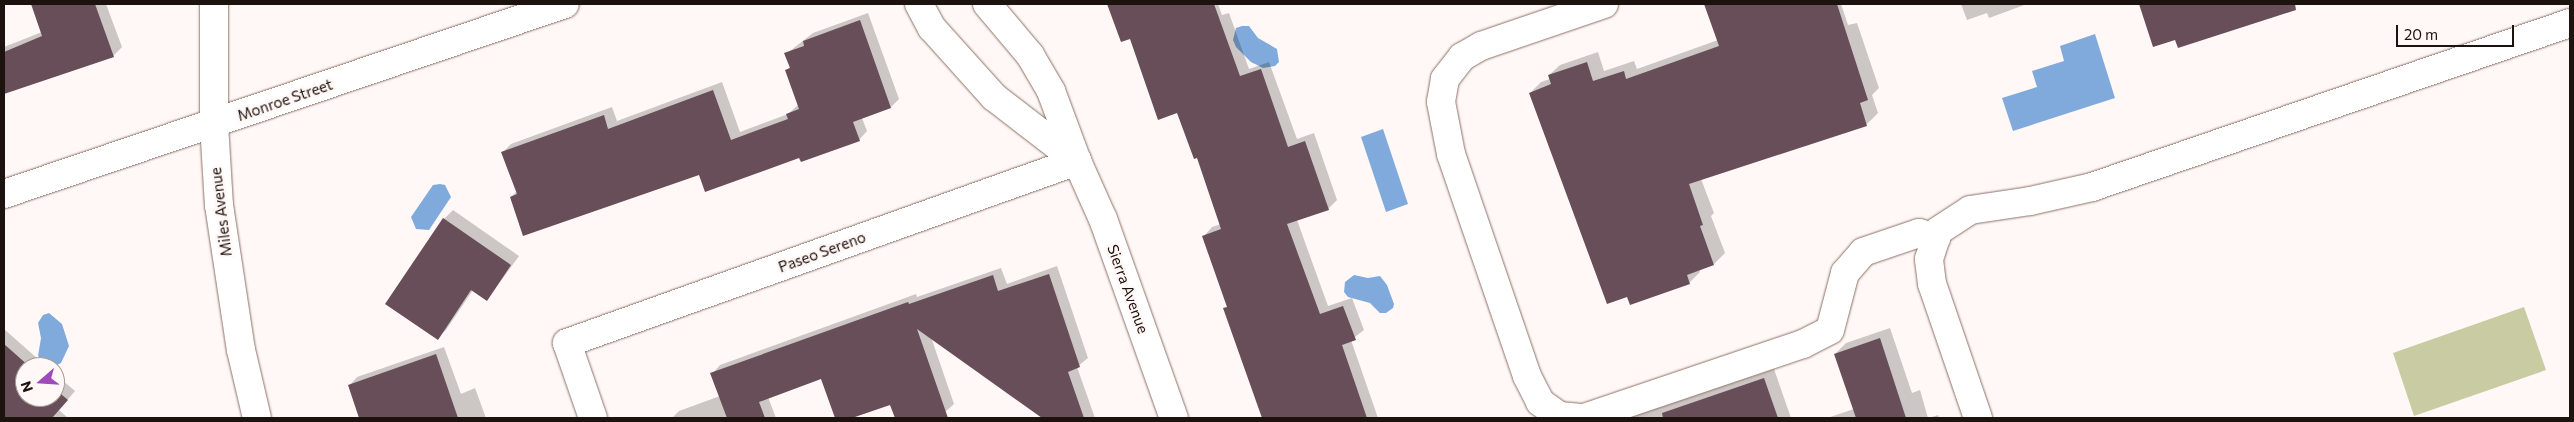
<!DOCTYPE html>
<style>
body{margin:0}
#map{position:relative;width:2574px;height:422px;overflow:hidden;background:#fff8f6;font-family:Commissioner,sans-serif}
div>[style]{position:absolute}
.green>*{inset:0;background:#c9cba2}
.water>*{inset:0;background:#81aadc}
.shadow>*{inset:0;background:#0003}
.building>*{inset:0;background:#674e58}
.roads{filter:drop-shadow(0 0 1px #8b7167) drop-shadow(0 0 1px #8b7167)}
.street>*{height:28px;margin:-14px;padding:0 14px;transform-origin:14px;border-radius:14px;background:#fff}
.secondary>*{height:28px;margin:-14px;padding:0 14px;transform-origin:14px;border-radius:14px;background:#fff}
span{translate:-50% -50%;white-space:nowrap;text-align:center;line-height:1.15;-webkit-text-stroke:5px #fff8f6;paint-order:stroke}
.street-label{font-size:15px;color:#1c120e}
.frame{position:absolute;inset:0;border:5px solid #1c120e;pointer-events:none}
.north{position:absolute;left:15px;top:357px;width:50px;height:50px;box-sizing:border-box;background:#fff8f6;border:1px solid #a49c99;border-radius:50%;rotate:251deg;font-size:14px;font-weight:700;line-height:20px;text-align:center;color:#1c120e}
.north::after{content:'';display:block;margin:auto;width:18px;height:22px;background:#9f4ab9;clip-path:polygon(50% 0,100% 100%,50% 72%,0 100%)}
.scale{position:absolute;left:2396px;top:25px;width:118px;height:22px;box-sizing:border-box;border:2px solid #1c120e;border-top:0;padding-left:6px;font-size:15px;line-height:18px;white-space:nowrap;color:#1c120e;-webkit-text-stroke:4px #fff8f6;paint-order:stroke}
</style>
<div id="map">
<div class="green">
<div style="clip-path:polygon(2524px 307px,2546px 370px,2414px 416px,2393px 353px)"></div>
</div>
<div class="water">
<div style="clip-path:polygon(1242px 26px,1249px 26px,1258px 38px,1277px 49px,1279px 62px,1275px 66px,1263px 68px,1251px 62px,1236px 47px,1233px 40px,1236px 28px)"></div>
<div style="clip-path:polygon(2095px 34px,2115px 98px,2013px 131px,2002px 98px,2037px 87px,2032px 71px,2064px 61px,2060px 46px)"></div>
<div style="clip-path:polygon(1383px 129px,1408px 204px,1386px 212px,1361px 137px)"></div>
<div style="clip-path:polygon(440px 184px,445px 185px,451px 197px,429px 230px,416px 229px,411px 217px,433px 185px)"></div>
<div style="clip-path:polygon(1354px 275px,1368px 278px,1380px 276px,1387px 285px,1394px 304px,1393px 308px,1386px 313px,1380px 313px,1370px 303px,1348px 297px,1344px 292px,1345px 282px)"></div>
<div style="clip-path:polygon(49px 313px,62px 324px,69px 346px,61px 363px,54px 366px,49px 365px,38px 356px,41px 338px,38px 323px,43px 315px)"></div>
</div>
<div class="shadow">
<div style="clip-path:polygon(32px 4px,106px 4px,122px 47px,113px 56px,4px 93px,4px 47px,42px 32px)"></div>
<div style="clip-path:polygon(1109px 4px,1218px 4px,1222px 15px,1229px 13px,1249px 69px,1269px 62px,1297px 139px,1314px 133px,1337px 200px,1328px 209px,1297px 220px,1328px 306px,1352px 298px,1364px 330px,1351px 340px,1378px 418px,1295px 418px,1291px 405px,1225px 309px,1228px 306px,1204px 236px,1212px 227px,1221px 224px,1198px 156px,1178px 112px,1131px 37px,1121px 41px)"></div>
<div style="clip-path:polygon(1706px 4px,1787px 4px,1792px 17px,1833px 4px,1841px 4px,1848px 25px,1857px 23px,1879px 88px,1872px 95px,1878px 113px,1867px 124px,1701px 179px,1714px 213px,1711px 216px,1725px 253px,1714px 264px,1699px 269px,1700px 272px,1689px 283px,1530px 93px,1541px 82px,1550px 79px,1549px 75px,1560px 65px,1598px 52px,1604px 71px,1634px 61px,1637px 69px,1718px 40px)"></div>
<div style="clip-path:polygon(1961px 4px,2027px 4px,1989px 18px,1987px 13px,1967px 20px)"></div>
<div style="clip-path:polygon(2140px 4px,2275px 4px,2268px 10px,2154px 46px)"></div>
<div style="clip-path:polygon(868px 13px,899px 99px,891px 107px,862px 118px,867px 131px,859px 140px,800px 156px,700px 173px,511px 197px,517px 191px,503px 152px,511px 144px,612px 107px,617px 121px,722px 82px,740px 132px,788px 114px,798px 105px,786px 71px,791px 66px,786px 54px,813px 33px)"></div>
<div style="clip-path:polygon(453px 210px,519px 256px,487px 300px,473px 290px,446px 330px,437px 338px,387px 304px,444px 219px)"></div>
<div style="clip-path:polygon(1057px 266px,1088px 358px,1077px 367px,1095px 418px,1044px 418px,931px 337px,954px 404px,945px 412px,928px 418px,896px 418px,891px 403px,848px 418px,836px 418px,821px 377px,768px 397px,776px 418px,672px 418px,679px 411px,720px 396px,712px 374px,720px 365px,916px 294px,917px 297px,1001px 268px,1007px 284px)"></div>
<div style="clip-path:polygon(1890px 328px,1912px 393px,1920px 390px,1928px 418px,1827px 418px,1854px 409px,1835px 354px,1846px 343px)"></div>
<div style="clip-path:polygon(4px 329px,47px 367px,25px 367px,25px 397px,55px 397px,55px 374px,75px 391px,59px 410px,68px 418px,4px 418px)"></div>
<div style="clip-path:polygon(444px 347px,461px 394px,475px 388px,486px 418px,360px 418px,349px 386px,357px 377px)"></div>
<div style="clip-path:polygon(1774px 369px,1791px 418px,1627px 418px)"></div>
<div style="clip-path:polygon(1938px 415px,1939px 418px,1929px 418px)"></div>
</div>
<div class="building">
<div style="clip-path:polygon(31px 4px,95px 4px,114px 57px,4px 94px,4px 52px,42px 36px)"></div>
<div style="clip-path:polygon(1107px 4px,1214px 4px,1240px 76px,1261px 69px,1288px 147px,1305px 141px,1329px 210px,1287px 224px,1320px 314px,1343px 306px,1356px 340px,1342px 345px,1367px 418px,1262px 418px,1223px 308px,1227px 307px,1202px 236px,1221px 229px,1197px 158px,1194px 159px,1177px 113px,1158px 120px,1130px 39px,1121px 42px)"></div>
<div style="clip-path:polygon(1704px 4px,1837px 4px,1868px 100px,1860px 103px,1867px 126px,1689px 184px,1703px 225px,1700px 226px,1714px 265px,1687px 275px,1690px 284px,1630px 305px,1627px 297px,1607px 304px,1529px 93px,1551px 84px,1548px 75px,1587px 62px,1593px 81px,1624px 71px,1626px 79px,1719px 46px)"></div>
<div style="clip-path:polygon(2139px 4px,2295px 4px,2296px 10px,2178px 48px,2175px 40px,2153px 47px)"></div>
<div style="clip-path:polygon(860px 20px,891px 108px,853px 122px,860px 141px,801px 162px,799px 158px,705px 192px,699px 175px,523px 236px,510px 197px,517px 194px,501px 152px,604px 115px,608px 129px,713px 90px,731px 140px,788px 119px,786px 114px,799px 109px,785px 70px,790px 68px,784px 53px,804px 46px,803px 41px)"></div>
<div style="clip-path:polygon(443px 218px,511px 265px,487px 301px,471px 290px,438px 340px,385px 304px)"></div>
<div style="clip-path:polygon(1049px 274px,1080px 367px,1068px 372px,1084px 418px,1042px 418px,917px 329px,948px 418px,895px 418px,890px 405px,852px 418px,835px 418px,821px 379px,759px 402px,765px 418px,727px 418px,710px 373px,908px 302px,909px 304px,993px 275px,998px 291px)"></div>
<div style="clip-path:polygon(1880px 338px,1906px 418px,1856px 418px,1834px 354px)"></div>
<div style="clip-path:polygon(4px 344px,30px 367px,25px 367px,25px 397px,55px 397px,55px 389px,68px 400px,52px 418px,4px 418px)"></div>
<div style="clip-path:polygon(436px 354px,458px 418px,359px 418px,348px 385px)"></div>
<div style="clip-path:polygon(1764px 378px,1778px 418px,1663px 418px,1662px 413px)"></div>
</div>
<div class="roads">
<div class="street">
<div style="left:919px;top:4px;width:27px;rotate:62deg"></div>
<div style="left:932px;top:28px;width:93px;rotate:48.1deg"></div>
<div style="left:994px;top:97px;width:105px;rotate:37.6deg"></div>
<div style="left:987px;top:4px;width:67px;rotate:49.9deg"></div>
<div style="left:1030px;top:55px;width:42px;rotate:59.7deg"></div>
<div style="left:1051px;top:91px;width:75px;rotate:69.6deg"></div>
<div style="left:1077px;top:161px;width:64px;rotate:65.9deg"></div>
<div style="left:1103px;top:219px;width:211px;rotate:70.4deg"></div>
<div style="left:1604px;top:4px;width:130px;rotate:161.1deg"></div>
<div style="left:1481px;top:46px;width:22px;rotate:150deg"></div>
<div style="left:1462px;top:57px;width:28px;rotate:128deg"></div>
<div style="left:1445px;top:79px;width:23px;rotate:100deg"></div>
<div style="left:1441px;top:102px;width:53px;rotate:79.1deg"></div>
<div style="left:1451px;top:154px;width:235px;rotate:71.1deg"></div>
<div style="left:1527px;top:376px;width:29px;rotate:63deg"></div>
<div style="left:1540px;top:402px;width:24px;rotate:36deg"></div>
<div style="left:1559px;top:416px;width:25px;rotate:5deg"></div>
<div style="left:1584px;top:418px;width:231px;rotate:-18.7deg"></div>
<div style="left:1803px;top:344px;width:30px;rotate:-27deg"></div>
<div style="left:1830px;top:330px;width:59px;rotate:-75.3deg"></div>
<div style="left:1845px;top:273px;width:28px;rotate:-49deg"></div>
<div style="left:1863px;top:252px;width:59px;rotate:-18.7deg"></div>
<div style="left:1919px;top:233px;width:18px;rotate:16deg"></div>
<div style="left:593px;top:418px;width:79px;rotate:-109.1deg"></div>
<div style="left:567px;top:343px;width:542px;rotate:-19.64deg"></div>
<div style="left:1978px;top:418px;width:142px;rotate:-108.9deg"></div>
<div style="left:1932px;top:284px;width:25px;rotate:-97deg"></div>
<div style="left:1929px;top:259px;width:29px;rotate:-72deg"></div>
<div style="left:1938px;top:231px;width:38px;rotate:-33deg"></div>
<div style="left:1970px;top:210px;width:61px;rotate:-8.5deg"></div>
<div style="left:2030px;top:201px;width:64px;rotate:-12.7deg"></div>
<div style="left:2092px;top:187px;width:505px;rotate:-18.94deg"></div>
</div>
<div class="secondary">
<div style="left:214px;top:4px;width:120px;rotate:90deg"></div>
<div style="left:214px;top:124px;width:81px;rotate:86.5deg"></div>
<div style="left:219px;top:205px;width:147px;rotate:81.4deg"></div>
<div style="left:241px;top:350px;width:70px;rotate:76.8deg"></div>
<div style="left:4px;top:194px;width:592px;rotate:-18.71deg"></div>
</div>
</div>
<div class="street-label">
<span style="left:285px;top:100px;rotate:-19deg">Monroe Street</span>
<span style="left:221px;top:212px;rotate:-97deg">Miles Avenue</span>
<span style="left:822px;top:252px;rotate:-20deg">Paseo Sereno</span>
<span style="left:1128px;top:289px;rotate:70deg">Sierra Avenue</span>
</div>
<div class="frame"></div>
<div class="north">N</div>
<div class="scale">20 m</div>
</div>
